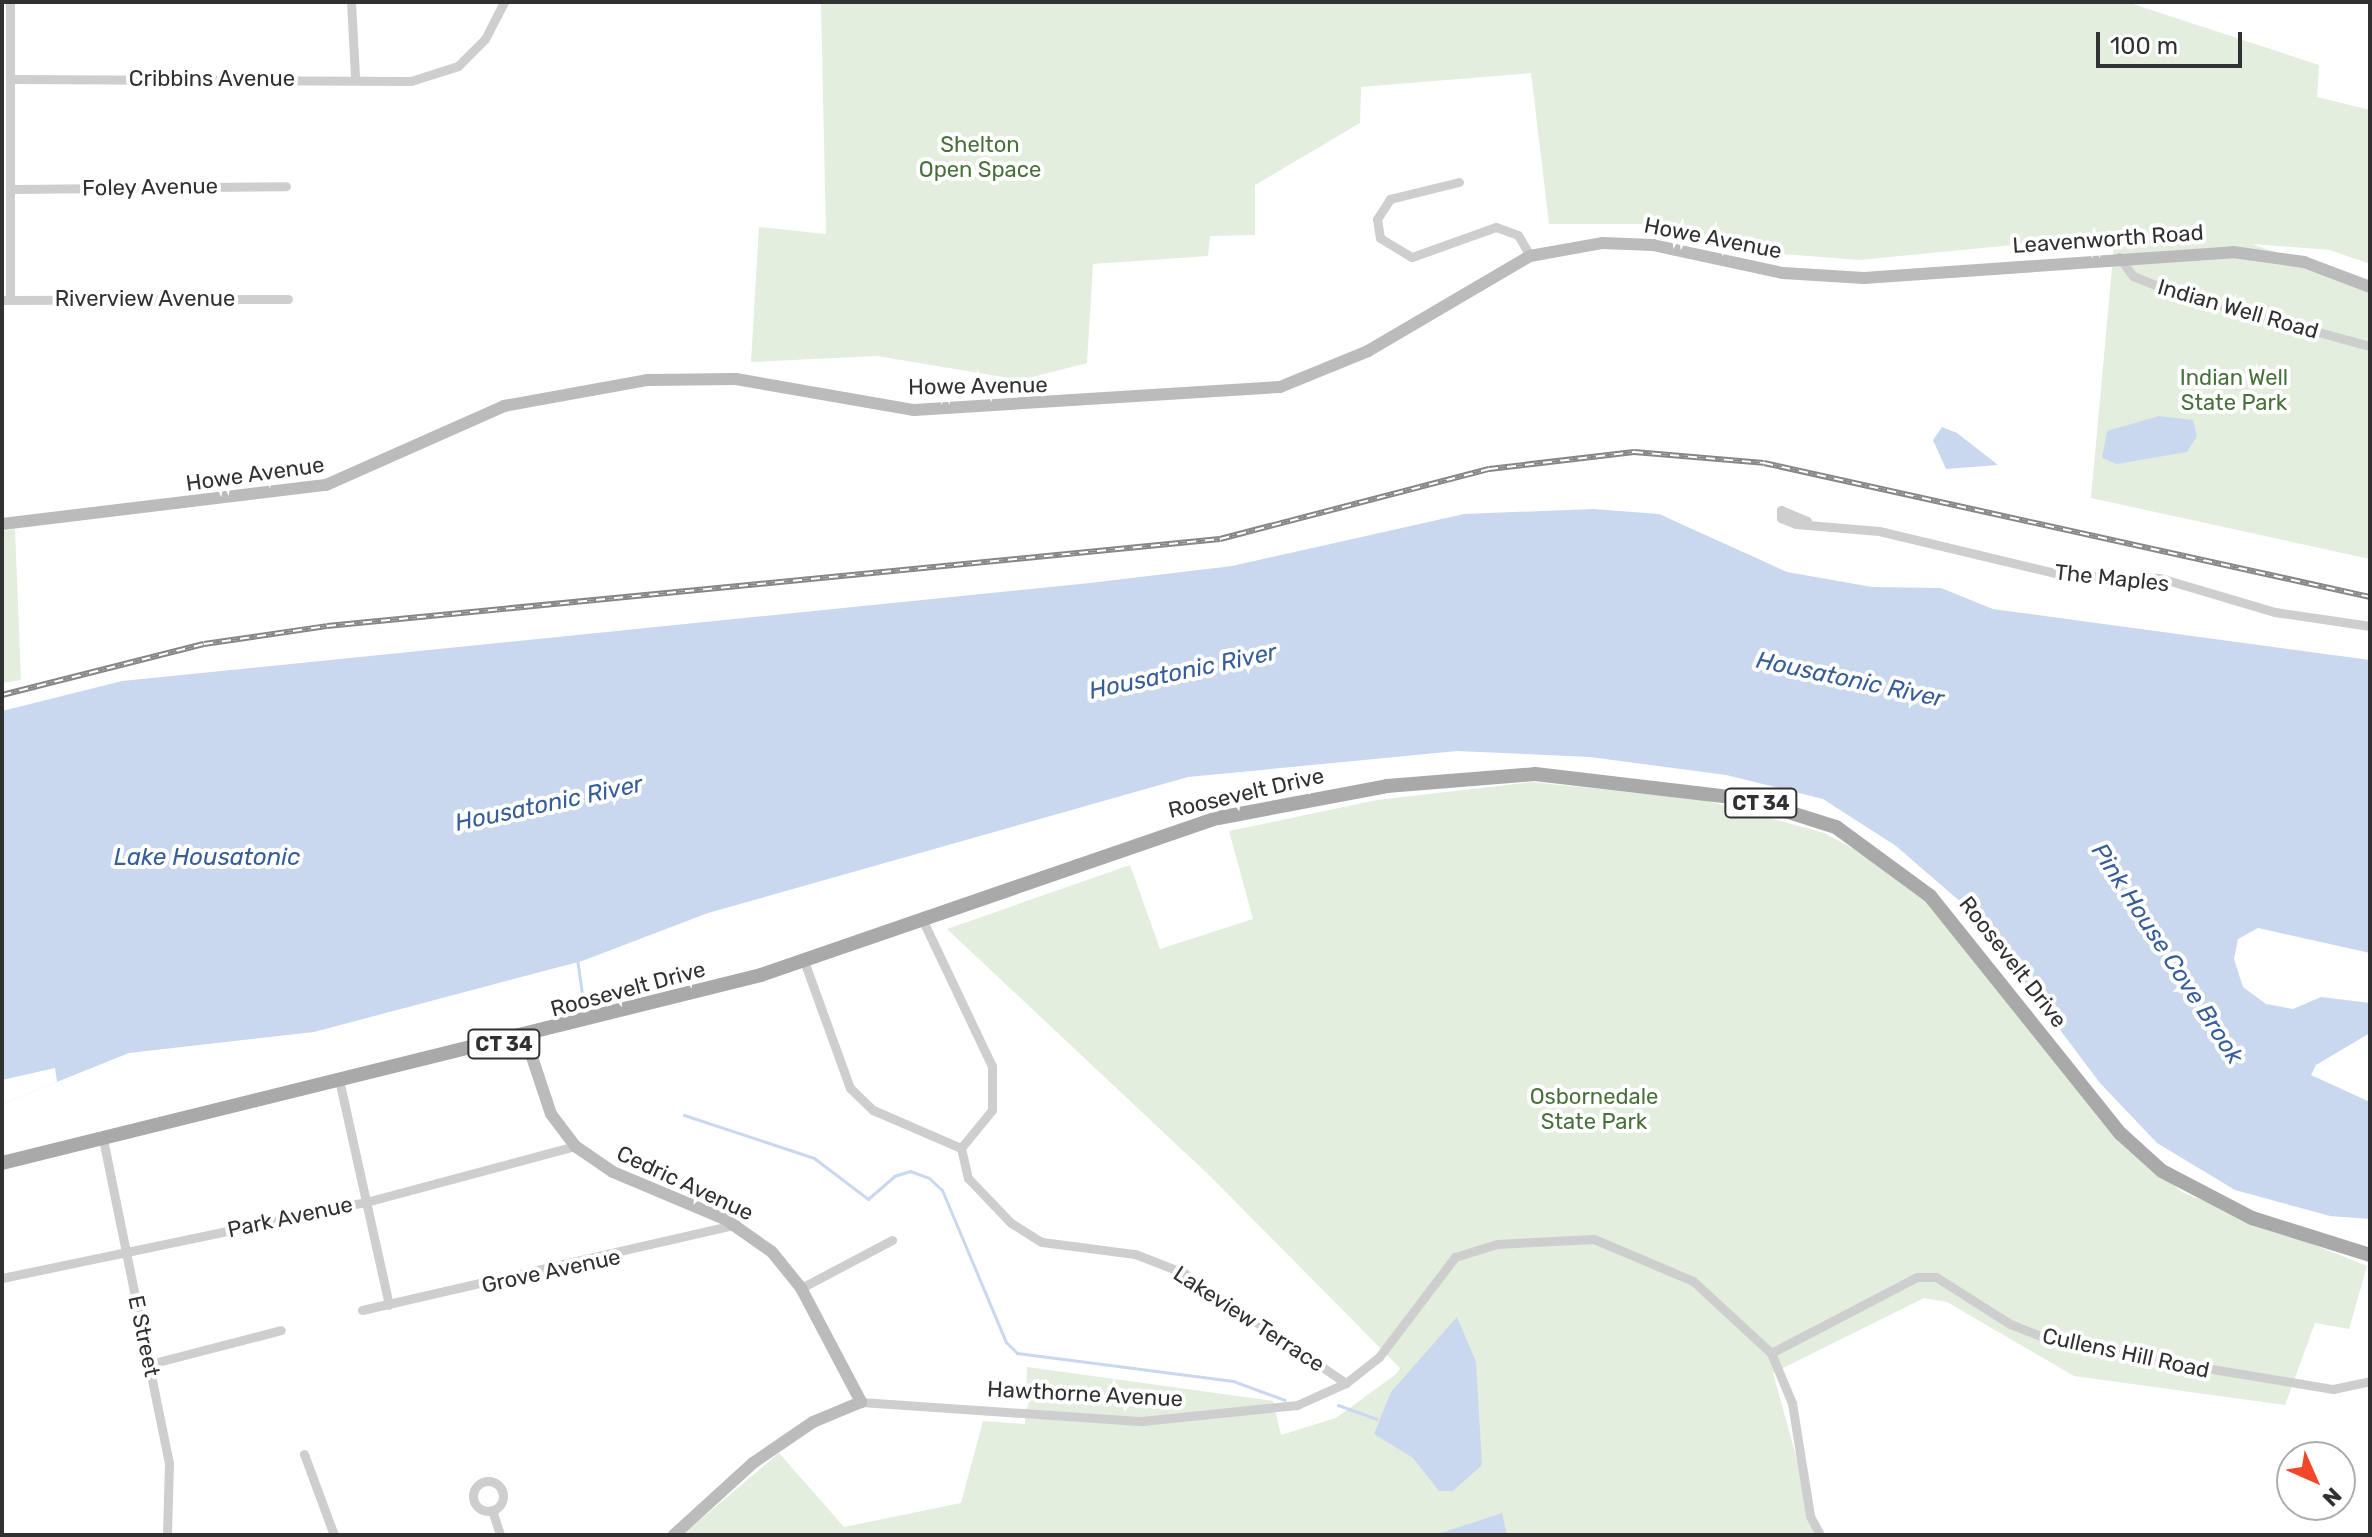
<!DOCTYPE html>
<style>
body{margin:0}
#map{position:relative;width:2372px;height:1537px;overflow:hidden;background:#fff;font-family:Rubik,sans-serif}
div>[style]{position:absolute}
.green>*{inset:0;background:#e3eede}
.water>*{inset:0;background:#c9d8ef}
.pier>*{inset:0;background:#fff}
.stream>*{height:3px;margin:-1.5px;padding:0 1.5px;transform-origin:1.5px;border-radius:1.5px;background:#c9d8ef}
.street>*{height:9px;margin:-4.5px;padding:0 4.5px;transform-origin:4.5px;border-radius:4.5px;background:#cecece}
.street>.ring{margin:-4.5px;padding:0;box-sizing:content-box;background:none;border:9px solid #cecece;border-radius:50%}
.secondary>*{height:12px;margin:-6px;padding:0 6px;transform-origin:6px;border-radius:6px;background:#bbb}
.primary>*{height:14px;margin:-7px;padding:0 7px;transform-origin:7px;border-radius:7px;background:#a9a9a9}
.rail>*{height:6px;margin-top:-3px;transform-origin:0;background:repeating-linear-gradient(90deg,#fff 0 9px,#868686 0 18px);box-sizing:border-box;border-block:2px solid #868686}
span{translate:-50% -50%;white-space:nowrap;text-align:center;line-height:1.15;-webkit-text-stroke:8px #fff;paint-order:stroke}
.shield-label span{padding:2px 6px;background:#fff;border:2px solid;border-radius:6px;-webkit-text-stroke-width:0}
.shield-label{font-size:20px;color:#313131;font-weight:700}
.street-label{font-size:22px;color:#313131}
.park-label{font-size:22px;color:#48703a}
.water-label{font-size:24px;color:#385e99;font-style:italic}
.frame{position:absolute;inset:0;border:4px solid #313131;pointer-events:none}
.north{position:absolute;left:2276px;top:1441px;width:80px;height:80px;box-sizing:border-box;background:#fff;border:2px solid #adadad;border-radius:50%;rotate:135deg;font-size:22px;font-weight:700;line-height:32px;text-align:center;color:#313131}
.north::after{content:'';display:block;margin:auto;width:28px;height:36px;background:#f1472a;clip-path:polygon(50% 0,100% 100%,50% 72%,0 100%)}
.scale{position:absolute;left:2096px;top:32px;width:146px;height:36px;box-sizing:border-box;border:4px solid #313131;border-top:0;padding-left:10px;font-size:24px;line-height:28px;white-space:nowrap;color:#313131;-webkit-text-stroke:6px #fff;paint-order:stroke}
</style>
<div id="map">
<div class="green">
<div style="clip-path:polygon(821px 2px,2127px 2px,2319px 65px,2317px 97px,2370px 110px,2370px 264px,2330px 250px,2252px 244px,2370px 285px,2370px 559px,2091px 498px,2115px 235px,1859px 260px,1770px 253px,1656px 224px,1549px 224px,1531px 73px,1361px 87px,1360px 123px,1255px 185px,1255px 235px,1210px 236px,1208px 256px,1093px 264px,1087px 363px,1021px 380px,877px 356px,751px 362px,759px 227px,826px 234px)"></div>
<div style="clip-path:polygon(15px 529px,21px 680px,2px 683px,2px 531px)"></div>
<div style="clip-path:polygon(1532px 782px,1704px 800px,1824px 833px,1891px 869px,1935px 906px,2152px 1167px,2182px 1192px,2367px 1266px,2349px 1329px,2315px 1323px,2285px 1405px,2074px 1376px,1947px 1302px,1924px 1298px,1773px 1373px,1818px 1535px,682px 1535px,779px 1453px,844px 1527px,961px 1503px,983px 1421px,1025px 1424px,1027px 1367px,1273px 1401px,1281px 1435px,1336px 1418px,1396px 1374px,1400px 1368px,1210px 1176px,947px 929px,1130px 865px,1160px 949px,1253px 919px,1229px 831px,1377px 800px)"></div>
</div>
<div class="water">
<div style="clip-path:polygon(2159px 416px,2193px 420px,2197px 436px,2187px 452px,2117px 464px,2102px 458px,2107px 431px)"></div>
<div style="clip-path:polygon(1942px 427px,1957px 433px,1998px 465px,1946px 469px,1933px 440px)"></div>
<div style="clip-path:polygon(1593px 509px,1659px 514px,1787px 572px,1872px 587px,1941px 588px,1993px 609px,2370px 660px,2370px 953px,2258px 928px,2238px 939px,2234px 959px,2243px 987px,2266px 1004px,2293px 1009px,2321px 997px,2370px 1003px,2370px 1033px,2316px 1065px,2311px 1075px,2370px 1102px,2370px 1219px,2330px 1216px,2235px 1190px,2157px 1143px,2100px 1083px,1970px 910px,1896px 846px,1823px 799px,1726px 775px,1590px 757px,1457px 751px,1188px 777px,708px 913px,582px 961px,314px 1032px,129px 1053px,2px 1104px,2px 711px,122px 681px,1090px 583px,1232px 566px,1464px 514px)"></div>
<div style="clip-path:polygon(1457px 1317px,1476px 1362px,1482px 1465px,1453px 1491px,1439px 1491px,1413px 1458px,1374px 1434px,1391px 1392px)"></div>
<div style="clip-path:polygon(1502px 1513px,1507px 1535px,1434px 1535px,1475px 1522px)"></div>
</div>
<div class="pier">
<div style="clip-path:polygon(55px 1068px,57px 1082px,2px 1104px,2px 1080px)"></div>
</div>
<div class="stream">
<div style="left:577px;top:959px;width:49px;rotate:81.7deg"></div>
<div style="left:684px;top:1115px;width:137px;rotate:18.3deg"></div>
<div style="left:814px;top:1158px;width:68px;rotate:37.2deg"></div>
<div style="left:868px;top:1199px;width:35px;rotate:-41deg"></div>
<div style="left:894px;top:1176px;width:17px;rotate:-17deg"></div>
<div style="left:910px;top:1171px;width:20px;rotate:20deg"></div>
<div style="left:929px;top:1178px;width:18px;rotate:43deg"></div>
<div style="left:942px;top:1190px;width:165px;rotate:67.2deg"></div>
<div style="left:1006px;top:1342px;width:16px;rotate:45deg"></div>
<div style="left:1017px;top:1353px;width:218px;rotate:7.4deg"></div>
<div style="left:1233px;top:1381px;width:55px;rotate:20.1deg"></div>
<div style="left:1338px;top:1405px;width:41px;rotate:19.7deg"></div>
</div>
<div class="street">
<div style="left:351px;top:2px;width:75px;rotate:86.9deg"></div>
<div style="left:13px;top:79px;width:398px;rotate:0.3deg"></div>
<div style="left:411px;top:81px;width:49px;rotate:-17.7deg"></div>
<div style="left:458px;top:66px;width:38px;rotate:-45deg"></div>
<div style="left:485px;top:39px;width:42px;rotate:-62.8deg"></div>
<div style="left:1459px;top:182px;width:71px;rotate:166.2deg"></div>
<div style="left:1390px;top:199px;width:24px;rotate:123deg"></div>
<div style="left:1377px;top:219px;width:19px;rotate:81deg"></div>
<div style="left:1380px;top:238px;width:37px;rotate:31deg"></div>
<div style="left:1412px;top:257px;width:89px;rotate:-19.7deg"></div>
<div style="left:1496px;top:227px;width:23px;rotate:20deg"></div>
<div style="left:1518px;top:235px;width:24px;rotate:60deg"></div>
<div style="left:14px;top:189px;width:272px;rotate:-0.6deg"></div>
<div style="left:2119px;top:257px;width:24px;rotate:54deg"></div>
<div style="left:2133px;top:276px;width:48px;rotate:21.8deg"></div>
<div style="left:2178px;top:294px;width:199px;rotate:15.2deg"></div>
<div style="left:10px;top:298px;width:296px;rotate:-90deg"></div>
<div style="left:2px;top:300px;width:286px;rotate:-0.2deg"></div>
<div style="left:1807px;top:521px;width:28px;rotate:-157deg"></div>
<div style="left:1781px;top:510px;width:8px;rotate:90deg"></div>
<div style="left:1781px;top:518px;width:16px;rotate:22deg"></div>
<div style="left:1796px;top:524px;width:83px;rotate:4.8deg"></div>
<div style="left:1879px;top:531px;width:189px;rotate:13.4deg"></div>
<div style="left:2063px;top:575px;width:97px;rotate:1.8deg"></div>
<div style="left:2160px;top:578px;width:120px;rotate:16.5deg"></div>
<div style="left:2275px;top:612px;width:96px;rotate:8.4deg"></div>
<div style="left:924px;top:923px;width:158px;rotate:64.6deg"></div>
<div style="left:992px;top:1066px;width:44px;rotate:90deg"></div>
<div style="left:992px;top:1110px;width:49px;rotate:129.2deg"></div>
<div style="left:804px;top:961px;width:135px;rotate:70.1deg"></div>
<div style="left:850px;top:1088px;width:32px;rotate:44deg"></div>
<div style="left:873px;top:1110px;width:96px;rotate:23.4deg"></div>
<div style="left:961px;top:1148px;width:31px;rotate:77deg"></div>
<div style="left:968px;top:1178px;width:62px;rotate:46.3deg"></div>
<div style="left:1011px;top:1223px;width:36px;rotate:32deg"></div>
<div style="left:1042px;top:1242px;width:94px;rotate:7.4deg"></div>
<div style="left:1135px;top:1254px;width:53px;rotate:21.2deg"></div>
<div style="left:1184px;top:1273px;width:196px;rotate:34.2deg"></div>
<div style="left:340px;top:1084px;width:226px;rotate:77.5deg"></div>
<div style="left:103px;top:1139px;width:330px;rotate:78.5deg"></div>
<div style="left:169px;top:1462px;width:73px;rotate:91.6deg"></div>
<div style="left:2px;top:1278px;width:372px;rotate:-11.8deg"></div>
<div style="left:366px;top:1202px;width:216px;rotate:-15deg"></div>
<div style="left:801px;top:1288px;width:103px;rotate:-27.8deg"></div>
<div style="left:362px;top:1310px;width:384px;rotate:-12.9deg"></div>
<div style="left:1771px;top:1353px;width:165px;rotate:-27.5deg"></div>
<div style="left:1917px;top:1277px;width:19px"></div>
<div style="left:1936px;top:1277px;width:88px;rotate:32.4deg"></div>
<div style="left:2010px;top:1324px;width:55px;rotate:21.4deg"></div>
<div style="left:2061px;top:1344px;width:276px;rotate:9.4deg"></div>
<div style="left:2333px;top:1389px;width:38px;rotate:-12deg"></div>
<div style="left:150px;top:1364px;width:135px;rotate:-14.5deg"></div>
<div style="left:861px;top:1402px;width:282px;rotate:3.9deg"></div>
<div style="left:1142px;top:1421px;width:156px;rotate:-5.9deg"></div>
<div style="left:1297px;top:1405px;width:54px;rotate:-24.2deg"></div>
<div style="left:1346px;top:1383px;width:42px;rotate:-38.2deg"></div>
<div style="left:1379px;top:1357px;width:126px;rotate:-52.8deg"></div>
<div style="left:1455px;top:1257px;width:44px;rotate:-17.2deg"></div>
<div style="left:1497px;top:1244px;width:97px;rotate:-3deg"></div>
<div style="left:1594px;top:1239px;width:108px;rotate:23deg"></div>
<div style="left:1693px;top:1281px;width:106px;rotate:42.7deg"></div>
<div style="left:1771px;top:1353px;width:54px;rotate:67.2deg"></div>
<div style="left:1792px;top:1403px;width:114px;rotate:80.9deg"></div>
<div style="left:1810px;top:1516px;width:21px;rotate:62deg"></div>
<div style="left:304px;top:1454px;width:86px;rotate:69.7deg"></div>
<div class="ring" style="left:473px;top:1481px;width:21px;height:21px"></div>
<div style="left:492px;top:1510px;width:26px;rotate:72deg"></div>
</div>
<div class="secondary">
<div style="left:2px;top:524px;width:326px;rotate:-6.9deg"></div>
<div style="left:326px;top:485px;width:195px;rotate:-23.9deg"></div>
<div style="left:504px;top:406px;width:145px;rotate:-10.3deg"></div>
<div style="left:647px;top:380px;width:89px;rotate:-0.6deg"></div>
<div style="left:736px;top:379px;width:181px;rotate:9.9deg"></div>
<div style="left:914px;top:410px;width:367px;rotate:-3.6deg"></div>
<div style="left:1280px;top:387px;width:95px;rotate:-22.2deg"></div>
<div style="left:1368px;top:351px;width:188px;rotate:-30.4deg"></div>
<div style="left:1530px;top:256px;width:73px;rotate:-10.2deg"></div>
<div style="left:1602px;top:243px;width:51px;rotate:2.2deg"></div>
<div style="left:1653px;top:245px;width:133px;rotate:12.2deg"></div>
<div style="left:1783px;top:273px;width:81px;rotate:3.5deg"></div>
<div style="left:1864px;top:278px;width:370px;rotate:-4deg"></div>
<div style="left:2233px;top:252px;width:72px;rotate:8deg"></div>
<div style="left:2304px;top:262px;width:71px;rotate:20.7deg"></div>
<div style="left:526px;top:1039px;width:79px;rotate:71.6deg"></div>
<div style="left:551px;top:1114px;width:40px;rotate:53deg"></div>
<div style="left:575px;top:1146px;width:46px;rotate:34.4deg"></div>
<div style="left:613px;top:1172px;width:121px;rotate:22.8deg"></div>
<div style="left:725px;top:1219px;width:57px;rotate:35.1deg"></div>
<div style="left:772px;top:1252px;width:46px;rotate:51.1deg"></div>
<div style="left:801px;top:1288px;width:129px;rotate:62.2deg"></div>
<div style="left:861px;top:1402px;width:52px;rotate:157.4deg"></div>
<div style="left:813px;top:1422px;width:73px;rotate:145.7deg"></div>
<div style="left:753px;top:1463px;width:107px;rotate:137.7deg"></div>
</div>
<div class="primary">
<div style="left:2px;top:1163px;width:782px;rotate:-13.91deg"></div>
<div style="left:761px;top:975px;width:483px;rotate:-19deg"></div>
<div style="left:1218px;top:818px;width:172px;rotate:-10.7deg"></div>
<div style="left:1387px;top:786px;width:148px;rotate:-4.6deg"></div>
<div style="left:1535px;top:774px;width:213px;rotate:6.7deg"></div>
<div style="left:1747px;top:799px;width:93px;rotate:17.5deg"></div>
<div style="left:1836px;top:827px;width:117px;rotate:36.3deg"></div>
<div style="left:1930px;top:896px;width:305px;rotate:51.3deg"></div>
<div style="left:2121px;top:1134px;width:55px;rotate:42.1deg"></div>
<div style="left:2162px;top:1171px;width:102px;rotate:27.6deg"></div>
<div style="left:2252px;top:1218px;width:124px;rotate:17.4deg"></div>
</div>
<div class="rail">
<div style="left:2px;top:695px;width:208px;rotate:-14.2deg"></div>
<div style="left:204px;top:644px;width:124px;rotate:-8.3deg"></div>
<div style="left:327px;top:626px;width:897px;rotate:-5.56deg"></div>
<div style="left:1220px;top:539px;width:278px;rotate:-14.6deg"></div>
<div style="left:1489px;top:469px;width:146px;rotate:-6.7deg"></div>
<div style="left:1634px;top:452px;width:130px;rotate:4.8deg"></div>
<div style="left:1764px;top:463px;width:621px;rotate:12.47deg"></div>
</div>
<div class="shield-label">
<span style="left:1761px;top:803px">CT 34</span>
<span style="left:504px;top:1044px">CT 34</span>
</div>
<div class="street-label">
<span style="left:212px;top:79px">Cribbins Avenue</span>
<span style="left:150px;top:187px;rotate:-1deg">Foley Avenue</span>
<span style="left:1713px;top:238px;rotate:11deg">Howe Avenue</span>
<span style="left:2108px;top:239px;rotate:-4deg">Leavenworth Road</span>
<span style="left:145px;top:299px">Riverview Avenue</span>
<span style="left:2238px;top:309px;rotate:16deg">Indian Well Road</span>
<span style="left:978px;top:386px;rotate:-1deg">Howe Avenue</span>
<span style="left:255px;top:474px;rotate:-8deg">Howe Avenue</span>
<span style="left:2112px;top:578px;rotate:6deg">The Maples</span>
<span style="left:1246px;top:793px;rotate:-13deg">Roosevelt Drive</span>
<span style="left:2013px;top:962px;rotate:52deg">Roosevelt Drive</span>
<span style="left:628px;top:989px;rotate:-15deg">Roosevelt Drive</span>
<span style="left:685px;top:1183px;rotate:25deg">Cedric Avenue</span>
<span style="left:290px;top:1217px;rotate:-12deg">Park Avenue</span>
<span style="left:551px;top:1271px;rotate:-12deg">Grove Avenue</span>
<span style="left:1249px;top:1319px;rotate:33deg">Lakeview Terrace</span>
<span style="left:144px;top:1336px;rotate:78deg">E Street</span>
<span style="left:2126px;top:1353px;rotate:12deg">Cullens Hill Road</span>
<span style="left:1085px;top:1394px;rotate:3deg">Hawthorne Avenue</span>
</div>
<div class="park-label">
<span style="left:980px;top:157px">Shelton<br>Open Space</span>
<span style="left:2234px;top:390px">Indian Well<br>State Park</span>
<span style="left:1594px;top:1109px">Osbornedale<br>State Park</span>
</div>
<div class="water-label">
<span style="left:1183px;top:672px;rotate:-12deg">Housatonic River</span>
<span style="left:1850px;top:680px;rotate:12deg">Housatonic River</span>
<span style="left:549px;top:804px;rotate:-12deg">Housatonic River</span>
<span style="left:207px;top:858px">Lake Housatonic</span>
<span style="left:2167px;top:954px;rotate:57deg">Pink House Cove Brook</span>
</div>
<div class="frame"></div>
<div class="north">N</div>
<div class="scale">100 m</div>
</div>
